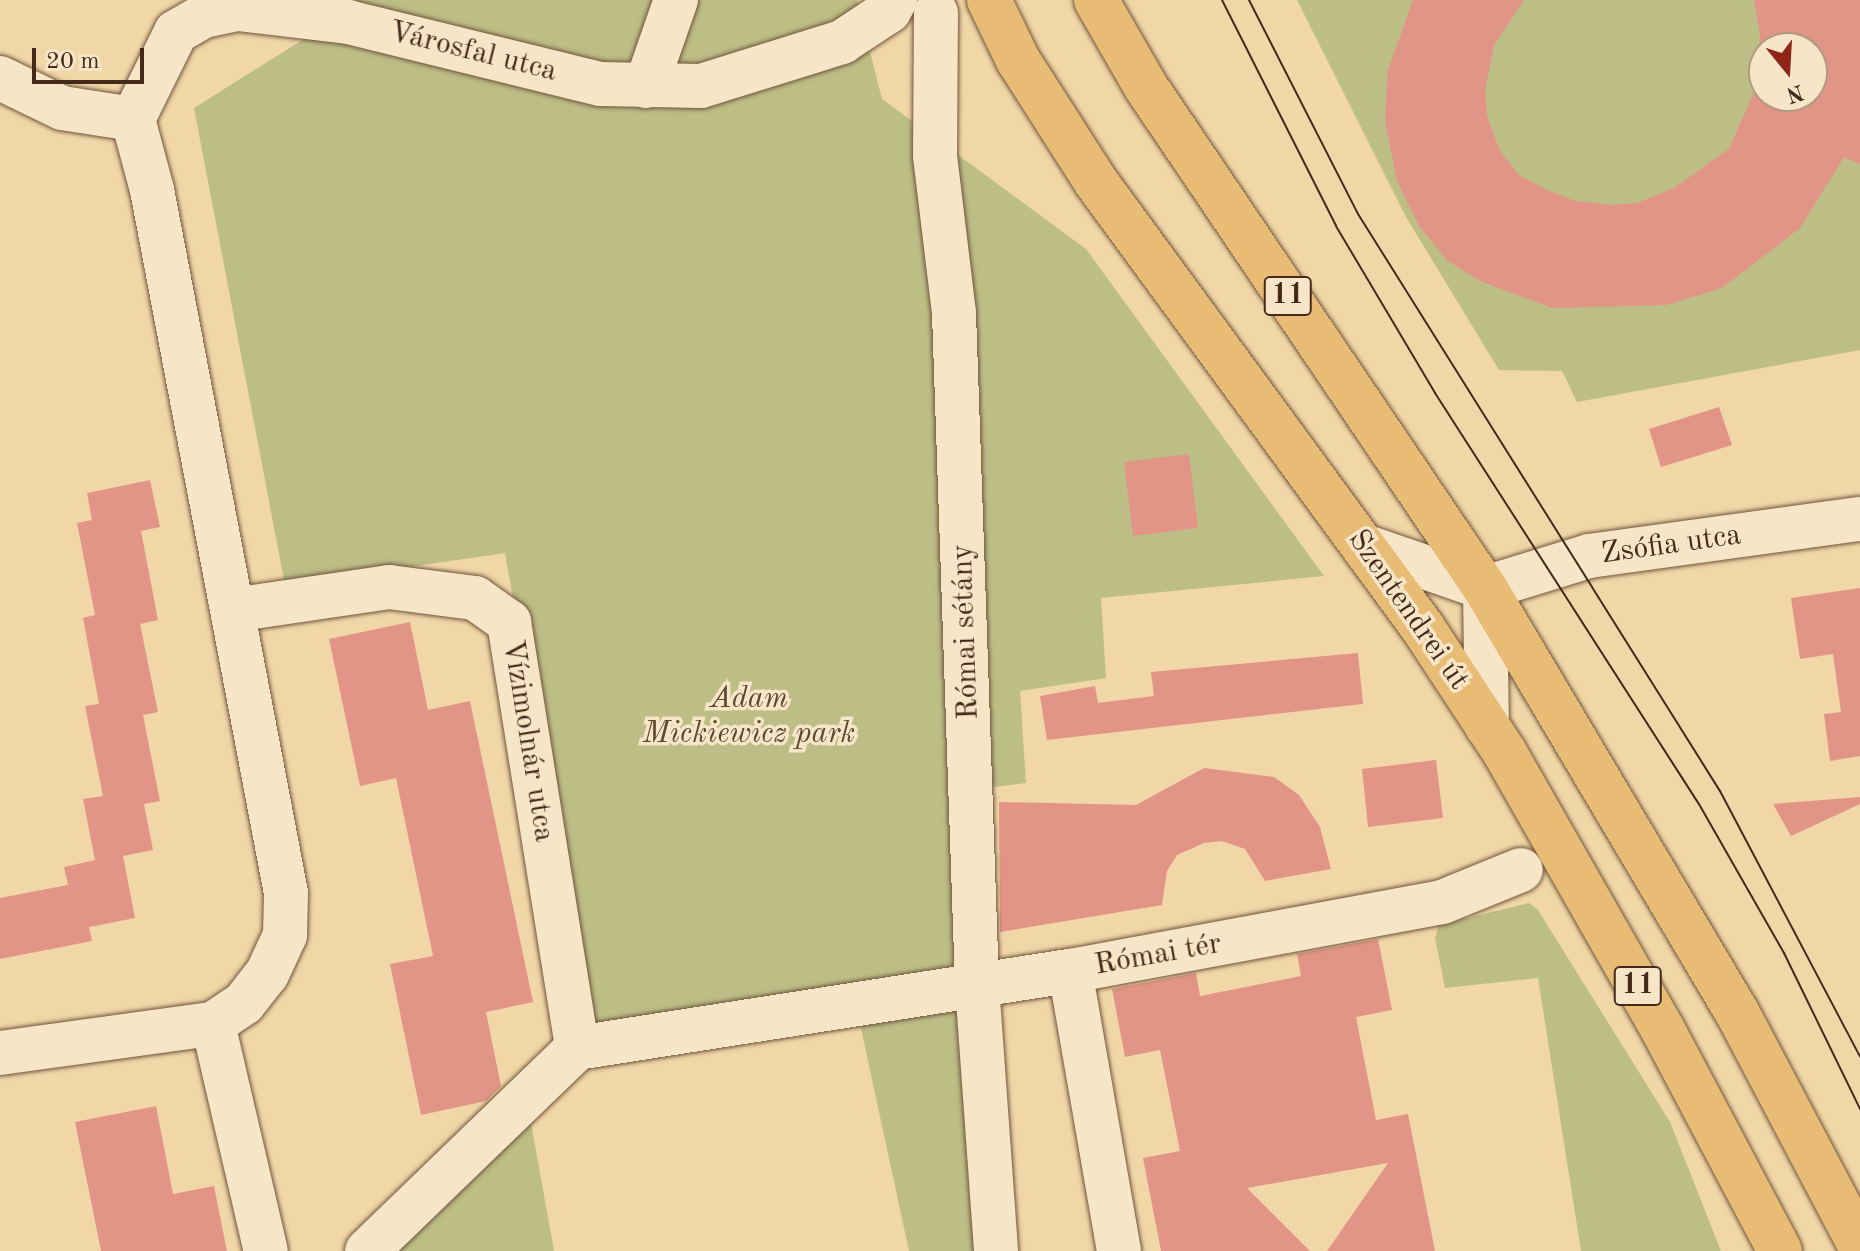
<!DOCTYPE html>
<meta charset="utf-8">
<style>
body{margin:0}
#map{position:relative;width:1860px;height:1251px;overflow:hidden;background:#f1d7a7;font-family:"Old Standard TT",serif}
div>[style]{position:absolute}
.green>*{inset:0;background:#bcbe85}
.building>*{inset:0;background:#e29586}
.roads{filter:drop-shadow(0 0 2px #70553e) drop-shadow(0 0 2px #70553e)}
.minor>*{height:44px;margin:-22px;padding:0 22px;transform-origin:22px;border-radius:22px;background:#f6e5c6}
.major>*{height:44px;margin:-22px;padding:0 22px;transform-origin:22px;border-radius:22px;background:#e8bc74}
.tram>*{height:2px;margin:-1px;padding:0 1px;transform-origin:1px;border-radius:1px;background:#452a1b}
span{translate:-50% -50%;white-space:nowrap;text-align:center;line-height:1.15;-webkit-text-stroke:7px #f6e5c6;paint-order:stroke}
.shield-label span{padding:2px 6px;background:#f6e5c6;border:2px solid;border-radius:6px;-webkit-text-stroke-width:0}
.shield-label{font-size:28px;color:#452a1b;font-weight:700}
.street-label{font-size:30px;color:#452a1b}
.park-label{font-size:30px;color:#5d4830;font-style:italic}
.north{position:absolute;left:1748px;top:32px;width:80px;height:80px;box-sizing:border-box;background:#f6e5c6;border:2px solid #af9a82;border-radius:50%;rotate:162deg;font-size:22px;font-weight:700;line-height:32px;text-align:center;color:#452a1b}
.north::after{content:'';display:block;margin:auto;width:28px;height:36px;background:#8f2418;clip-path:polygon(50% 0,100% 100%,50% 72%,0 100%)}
.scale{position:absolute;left:32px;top:48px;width:112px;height:36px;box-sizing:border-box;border:4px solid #452a1b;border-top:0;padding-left:10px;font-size:24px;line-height:28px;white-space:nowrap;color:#452a1b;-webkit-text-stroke:6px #f6e5c6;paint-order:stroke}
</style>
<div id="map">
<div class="green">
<div style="clip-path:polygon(324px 0,857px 0,882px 99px,1086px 249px,1324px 576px,1101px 598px,1106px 678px,1020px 691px,1026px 783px,988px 788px,991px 1251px,909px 1251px,859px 1019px,586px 1061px,530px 1117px,554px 1251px,381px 1251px,589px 1032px,505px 553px,285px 585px,194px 108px,312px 34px)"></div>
<div style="clip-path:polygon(evenodd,1297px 0,1860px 0,1860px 350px,1577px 402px,1562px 371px,1499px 370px,1406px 217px,1297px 0,1764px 48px,1812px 48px,1812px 96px,1764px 96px,1764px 48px)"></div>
<div style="clip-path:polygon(1529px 903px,1538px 910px,1670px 1122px,1721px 1251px,1581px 1251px,1538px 978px,1445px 988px,1435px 938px,1439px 925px)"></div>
</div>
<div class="building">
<div style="clip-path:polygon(evenodd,1413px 0,1524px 0,1494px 45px,1485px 90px,1487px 116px,1500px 151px,1520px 176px,1547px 190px,1575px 201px,1612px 205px,1637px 203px,1674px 188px,1729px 149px,1758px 83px,1760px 34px,1754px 0,1860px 0,1860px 164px,1844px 157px,1800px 228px,1722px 288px,1666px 305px,1552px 308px,1480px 281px,1448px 261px,1419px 226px,1397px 181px,1385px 121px,1388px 70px,1413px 0,1764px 48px,1812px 48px,1812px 96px,1764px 96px,1764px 48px)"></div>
<div style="clip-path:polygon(1719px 407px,1732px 445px,1661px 467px,1649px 429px)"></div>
<div style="clip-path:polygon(1189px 454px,1198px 528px,1133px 536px,1124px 462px)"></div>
<div style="clip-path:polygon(150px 480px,160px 527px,141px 531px,158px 620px,140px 624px,158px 712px,143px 715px,160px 801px,144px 804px,153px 850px,123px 856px,135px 918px,89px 927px,92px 941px,0 959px,0 898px,68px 885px,64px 867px,95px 860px,83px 799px,103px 796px,85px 706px,99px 704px,83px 618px,95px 615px,77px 523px,92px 520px,87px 493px)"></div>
<div style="clip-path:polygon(1860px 588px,1860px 756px,1830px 761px,1824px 714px,1841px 712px,1833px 654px,1800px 659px,1791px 598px)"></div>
<div style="clip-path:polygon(410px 622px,428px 710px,470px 701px,533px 1002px,486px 1012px,501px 1086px,486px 1101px,421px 1115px,390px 964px,433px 956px,396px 778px,360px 786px,329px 639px)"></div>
<div style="clip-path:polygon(1358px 653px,1363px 704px,1047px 740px,1040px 696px,1095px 686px,1098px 703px,1154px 696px,1151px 672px)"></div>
<div style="clip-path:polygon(1436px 760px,1443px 818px,1368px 827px,1362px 769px)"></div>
<div style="clip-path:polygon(1204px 768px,1274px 777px,1299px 795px,1320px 827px,1331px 869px,1265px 881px,1245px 849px,1222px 841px,1204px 843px,1177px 855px,1167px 871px,1162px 905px,1000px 932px,999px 802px,1136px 805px)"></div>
<div style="clip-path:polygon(1860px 797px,1860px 804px,1791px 836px,1773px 804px)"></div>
<div style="clip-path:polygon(1378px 939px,1392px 1010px,1356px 1017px,1376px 1120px,1408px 1114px,1435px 1251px,1327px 1251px,1388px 1163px,1247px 1188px,1310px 1251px,1161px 1251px,1143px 1158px,1180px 1151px,1160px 1050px,1125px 1057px,1112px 989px,1196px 973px,1200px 996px,1301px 976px,1297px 954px)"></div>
<div style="clip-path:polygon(156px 1106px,173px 1194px,214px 1186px,227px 1251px,101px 1251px,75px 1122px)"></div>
</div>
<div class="roads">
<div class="minor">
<div style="left:936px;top:13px;width:143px;rotate:90.4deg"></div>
<div style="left:935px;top:156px;width:158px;rotate:83.1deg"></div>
<div style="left:954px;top:313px;width:672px;rotate:88.04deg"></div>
<div style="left:977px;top:985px;width:267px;rotate:85.9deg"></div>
<div style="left:0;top:78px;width:69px;rotate:25.8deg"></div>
<div style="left:62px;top:108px;width:72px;rotate:8.8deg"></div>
<div style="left:646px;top:86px;width:91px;rotate:-70.8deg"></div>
<div style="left:133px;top:119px;width:97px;rotate:-63.7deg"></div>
<div style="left:176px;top:32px;width:32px;rotate:-30deg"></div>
<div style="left:204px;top:16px;width:35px;rotate:-12deg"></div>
<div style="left:238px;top:9px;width:111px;rotate:6.7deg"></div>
<div style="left:348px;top:22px;width:260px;rotate:13.8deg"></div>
<div style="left:601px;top:84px;width:100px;rotate:1.1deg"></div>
<div style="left:701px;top:86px;width:148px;rotate:-17.3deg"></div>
<div style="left:842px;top:42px;width:56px;rotate:-33.4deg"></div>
<div style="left:889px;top:11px;width:13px;rotate:-61deg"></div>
<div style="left:1364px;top:546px;width:128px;rotate:19.1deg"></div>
<div style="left:1485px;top:588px;width:109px;rotate:-17.1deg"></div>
<div style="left:1589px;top:556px;width:274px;rotate:-7.8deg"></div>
<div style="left:1485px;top:588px;width:138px;rotate:89.2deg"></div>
<div style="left:233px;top:610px;width:158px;rotate:-8.4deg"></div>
<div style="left:389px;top:587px;width:87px;rotate:7.3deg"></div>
<div style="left:475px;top:598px;width:42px;rotate:35.2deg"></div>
<div style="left:509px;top:622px;width:431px;rotate:80.9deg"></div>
<div style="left:213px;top:1024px;width:233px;rotate:76.9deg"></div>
<div style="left:577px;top:1048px;width:499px;rotate:-8.9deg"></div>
<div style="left:0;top:1053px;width:215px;rotate:-7.8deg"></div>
<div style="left:213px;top:1024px;width:37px;rotate:-34deg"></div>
<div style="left:244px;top:1003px;width:37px;rotate:-52deg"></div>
<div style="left:267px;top:974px;width:43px;rotate:-65.2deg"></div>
<div style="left:285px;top:935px;width:42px;rotate:-88.6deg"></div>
<div style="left:286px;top:893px;width:716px;rotate:-100.79deg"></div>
<div style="left:152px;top:190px;width:73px;rotate:-105deg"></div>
<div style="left:367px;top:1251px;width:292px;rotate:-44deg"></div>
<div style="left:1119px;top:1251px;width:284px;rotate:-99.9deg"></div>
<div style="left:1070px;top:971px;width:378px;rotate:-10.5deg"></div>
<div style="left:1442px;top:902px;width:85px;rotate:-22.1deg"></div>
</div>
<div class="major">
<div style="left:989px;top:0;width:67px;rotate:64.2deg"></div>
<div style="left:1018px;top:60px;width:145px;rotate:57.4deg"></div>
<div style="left:1096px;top:182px;width:553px;rotate:53.75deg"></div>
<div style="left:1423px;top:628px;width:149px;rotate:56.7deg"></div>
<div style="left:1505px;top:753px;width:319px;rotate:60.3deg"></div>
<div style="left:1663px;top:1030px;width:250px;rotate:62.1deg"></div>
<div style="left:1096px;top:0;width:100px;rotate:60.1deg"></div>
<div style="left:1146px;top:87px;width:605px;rotate:55.92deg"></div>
<div style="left:1485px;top:588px;width:495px;rotate:59.3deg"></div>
<div style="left:1738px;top:1014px;width:261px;rotate:62.2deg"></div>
</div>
</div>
<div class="tram">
<div style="left:1222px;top:0;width:253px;rotate:63.2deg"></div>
<div style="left:1336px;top:226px;width:194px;rotate:59.3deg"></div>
<div style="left:1435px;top:393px;width:488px;rotate:57.3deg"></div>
<div style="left:1699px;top:804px;width:172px;rotate:60.3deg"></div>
<div style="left:1784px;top:953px;width:174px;rotate:64deg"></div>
<div style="left:1249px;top:0;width:240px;rotate:63deg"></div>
<div style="left:1358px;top:214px;width:681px;rotate:57.9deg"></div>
<div style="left:1720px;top:791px;width:300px;rotate:62.2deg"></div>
</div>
<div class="shield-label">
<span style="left:1288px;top:296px">11</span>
<span style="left:1638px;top:986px">11</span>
</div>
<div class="street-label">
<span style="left:473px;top:52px;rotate:14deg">Városfal utca</span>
<span style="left:1671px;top:545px;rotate:-8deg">Zsófia utca</span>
<span style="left:1408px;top:610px;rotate:55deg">Szentendrei út</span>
<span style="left:966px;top:632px;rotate:-92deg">Római sétány</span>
<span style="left:528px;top:741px;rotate:81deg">Vízimolnár utca</span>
<span style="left:1158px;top:955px;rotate:-10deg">Római tér</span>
</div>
<div class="park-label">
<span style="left:749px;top:716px">Adam<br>Mickiewicz park</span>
</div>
<div class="north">N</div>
<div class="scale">20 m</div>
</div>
